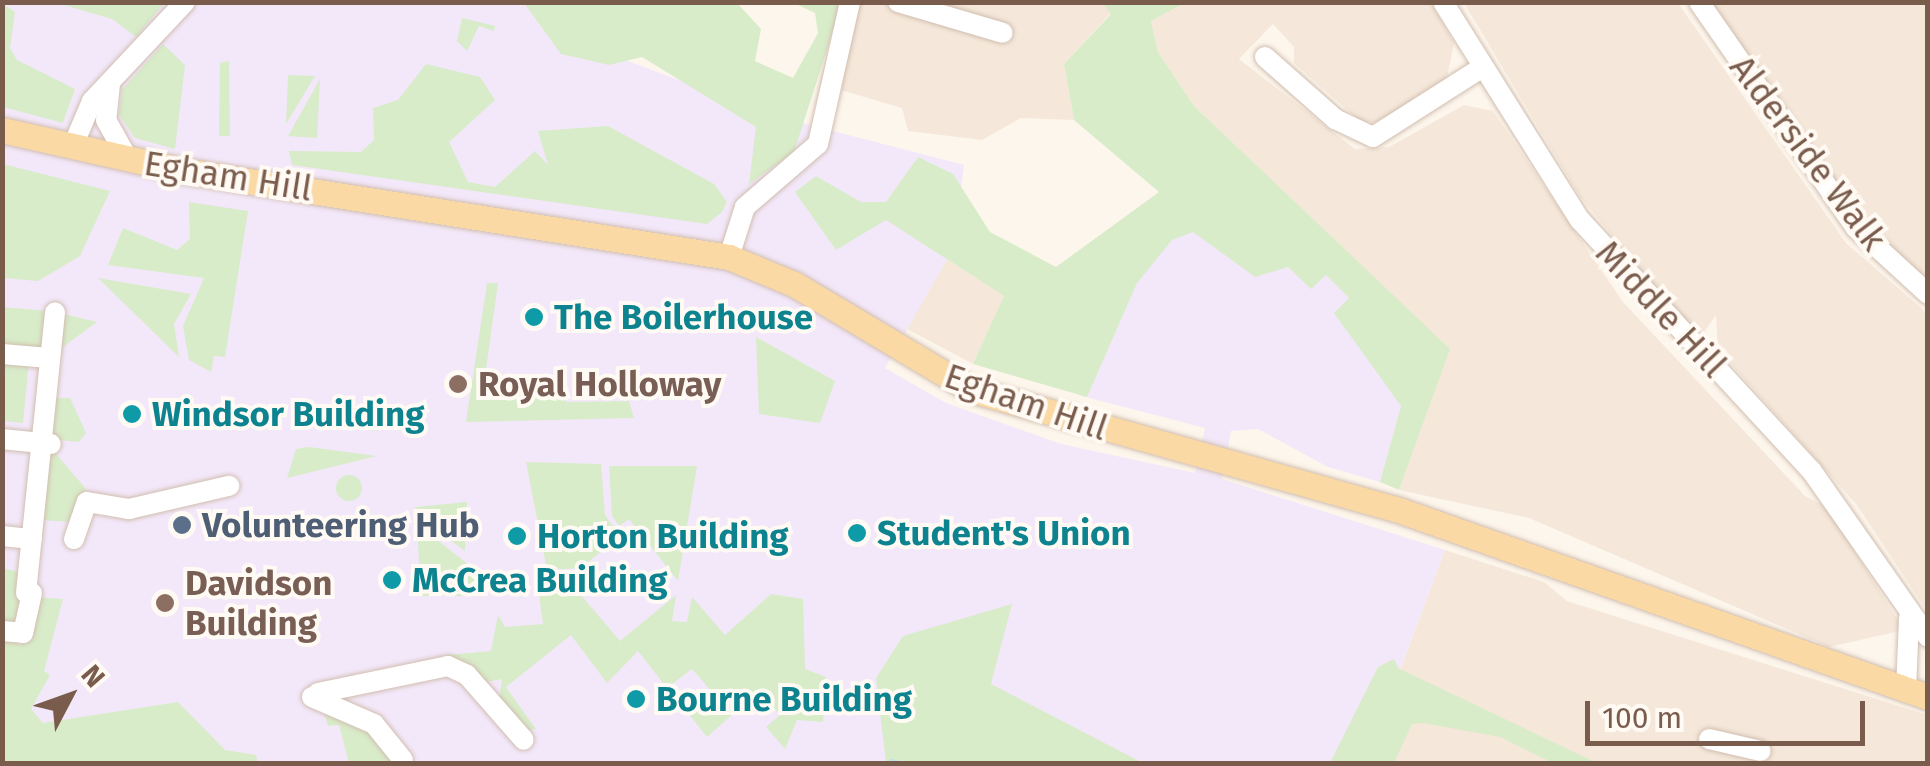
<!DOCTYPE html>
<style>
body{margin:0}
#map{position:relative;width:1930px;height:766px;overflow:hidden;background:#fdf6ec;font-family:"Fira Sans",sans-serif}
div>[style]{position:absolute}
.residential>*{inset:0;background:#f5e8da}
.education>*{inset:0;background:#f3e8fa}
.green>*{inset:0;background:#d8ecc9}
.round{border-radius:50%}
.stream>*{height:5px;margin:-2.5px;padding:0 2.5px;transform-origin:2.5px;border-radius:2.5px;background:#bfe3e8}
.roads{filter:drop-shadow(0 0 2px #d1beb0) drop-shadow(0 0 2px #d1beb0)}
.minor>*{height:20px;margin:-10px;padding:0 10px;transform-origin:10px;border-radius:10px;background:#fff}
.major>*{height:25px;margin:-12.5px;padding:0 12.5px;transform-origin:12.5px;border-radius:12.5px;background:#fbd9a5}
.dots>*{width:28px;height:28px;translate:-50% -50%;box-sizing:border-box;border:5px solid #fffaf3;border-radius:50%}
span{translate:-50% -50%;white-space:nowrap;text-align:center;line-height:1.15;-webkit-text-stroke:8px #fffaf3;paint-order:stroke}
.street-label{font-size:35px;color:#7a5c4d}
.culture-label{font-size:35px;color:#0d838f;font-weight:700}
.left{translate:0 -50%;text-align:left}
.education-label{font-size:35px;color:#785e54;font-weight:700}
.service-label{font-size:35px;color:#4e5e75;font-weight:700}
.frame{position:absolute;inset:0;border:5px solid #7a5c4d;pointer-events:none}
.north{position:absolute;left:20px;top:646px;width:100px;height:100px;-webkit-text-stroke:8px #fffaf3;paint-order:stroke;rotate:49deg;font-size:28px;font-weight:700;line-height:40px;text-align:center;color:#7a5c4d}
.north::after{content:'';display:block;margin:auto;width:35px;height:45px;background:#7a5c4d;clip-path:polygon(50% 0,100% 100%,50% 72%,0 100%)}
.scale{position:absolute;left:1585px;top:701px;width:280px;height:45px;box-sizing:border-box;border:5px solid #7a5c4d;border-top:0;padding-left:12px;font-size:30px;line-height:35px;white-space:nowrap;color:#7a5c4d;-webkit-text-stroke:8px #fffaf3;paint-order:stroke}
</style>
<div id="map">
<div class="residential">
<div style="clip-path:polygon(1102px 2px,1111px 13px,1064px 64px,1074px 120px,1021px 118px,982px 140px,908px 131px,902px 108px,820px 84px,842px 3px)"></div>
<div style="clip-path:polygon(1185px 3px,1431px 3px,1454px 43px,1446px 82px,1376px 122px,1361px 122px,1294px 63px,1294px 47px,1273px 24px,1239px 59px,1355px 149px,1389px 147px,1464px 105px,1493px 111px,1623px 302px,1805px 496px,1827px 507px,1904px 630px,1829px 647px,1529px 518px,1399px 490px,1449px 349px,1194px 106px,1158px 52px,1151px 21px)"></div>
<div style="clip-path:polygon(1464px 3px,1678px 3px,1846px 243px,1927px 313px,1927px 611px,1856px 504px,1718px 349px,1716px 315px,1702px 335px,1677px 315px,1579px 195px)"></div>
<div style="clip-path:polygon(1709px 3px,1927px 3px,1927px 286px,1858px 222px)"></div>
<div style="clip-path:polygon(946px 259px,1005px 296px,973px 364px,907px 329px)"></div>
<div style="clip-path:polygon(1445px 550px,1544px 582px,1567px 601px,1927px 715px,1927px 763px,1365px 764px)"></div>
</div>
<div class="education">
<div style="clip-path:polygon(2px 3px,535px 3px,568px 39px,779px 117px,964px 165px,954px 247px,885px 368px,946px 403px,1061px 444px,1195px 473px,1205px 428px,1078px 395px,1169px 209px,1270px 196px,1353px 291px,1401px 406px,1380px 482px,1328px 467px,1258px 429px,1231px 431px,1222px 479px,1445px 550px,1365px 763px,3px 763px)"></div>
</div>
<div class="green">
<div style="clip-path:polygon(2px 3px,15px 12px,10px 48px,17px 60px,75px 89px,63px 123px,3px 107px)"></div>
<div style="clip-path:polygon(57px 3px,164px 3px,136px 37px,112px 19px)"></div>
<div style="clip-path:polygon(524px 3px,737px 3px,761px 29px,755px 61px,793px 78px,818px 33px,815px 13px,794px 3px,842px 3px,794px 152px,749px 184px,756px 127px,642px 57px,609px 65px,561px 54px)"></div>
<div style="clip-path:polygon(1102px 3px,1185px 3px,1151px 21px,1158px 52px,1194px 106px,1450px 349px,1399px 490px,1380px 482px,1401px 406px,1334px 313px,1349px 298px,1326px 275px,1311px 289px,1288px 267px,1255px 277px,1193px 232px,1172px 240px,1137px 283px,1087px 397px,973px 364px,1004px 296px,886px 220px,836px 250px,795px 192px,816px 176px,861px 202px,886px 202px,918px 157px,953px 174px,990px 232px,1056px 267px,1159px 192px,1074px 120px,1064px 64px,1111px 14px)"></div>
<div style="clip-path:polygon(462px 18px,495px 26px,494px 31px,479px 26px,467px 51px,457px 41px)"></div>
<div style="clip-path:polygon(163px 44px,185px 65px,175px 149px,135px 138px,119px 115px,122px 90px)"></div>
<div style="clip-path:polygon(229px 61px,230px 136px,219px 136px,220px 63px)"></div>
<div style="clip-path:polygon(426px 64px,480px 77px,495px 100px,449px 142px,468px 182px,495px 187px,535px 151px,548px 165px,538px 131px,608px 126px,714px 184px,727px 202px,722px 212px,707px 224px,292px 165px,289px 151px,361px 152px,374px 140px,373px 108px,398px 100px)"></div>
<div style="clip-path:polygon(288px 75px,315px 76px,286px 124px)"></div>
<div style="clip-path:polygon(320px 79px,317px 138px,288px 136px)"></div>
<div style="clip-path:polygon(3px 164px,110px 191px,80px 256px,38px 281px,3px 278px)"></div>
<div style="clip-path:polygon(189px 202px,248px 211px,225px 357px,214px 356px,211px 372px,189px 360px,183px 326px,204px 278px,108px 265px,123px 228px,177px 250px,190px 239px)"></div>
<div style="clip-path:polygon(98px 278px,191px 294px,174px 324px,179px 357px)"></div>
<div style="clip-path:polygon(487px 283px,498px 283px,484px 384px,564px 388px,566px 402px,629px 401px,634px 418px,466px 422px)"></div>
<div style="clip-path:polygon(2px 307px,49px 311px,45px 349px,3px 350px)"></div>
<div style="clip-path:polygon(60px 313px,97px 322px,56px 352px)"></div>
<div style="clip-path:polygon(756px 337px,835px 381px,820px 423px,759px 414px)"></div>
<div style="clip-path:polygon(2px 359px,29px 361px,23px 423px,3px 421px)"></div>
<div style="clip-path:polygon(52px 398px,70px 398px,86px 433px,79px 442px,50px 439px)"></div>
<div style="clip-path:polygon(379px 421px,378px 431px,315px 425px,315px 423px)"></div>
<div style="clip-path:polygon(52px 449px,86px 489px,73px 522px,39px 520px)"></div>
<div style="clip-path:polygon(296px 449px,309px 447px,377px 456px,287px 478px)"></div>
<div style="clip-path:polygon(526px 462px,601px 464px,605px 515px,620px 536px,581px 568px,547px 570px)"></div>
<div style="clip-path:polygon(609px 466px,697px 466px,678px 581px,629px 519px,619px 526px,612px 516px)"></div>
<div class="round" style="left:336px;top:475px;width:26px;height:26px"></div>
<div style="clip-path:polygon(467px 502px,465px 551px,417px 516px,415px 507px)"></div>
<div style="clip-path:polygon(417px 524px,474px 569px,476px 596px,421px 596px)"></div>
<div style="clip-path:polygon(2px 568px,23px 573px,18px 623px,3px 625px)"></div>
<div style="clip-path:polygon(537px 579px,574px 587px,620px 641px,676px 595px,672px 621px,687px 622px,692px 597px,725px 635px,771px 594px,803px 599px,805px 669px,826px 677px,823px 722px,797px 720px,785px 749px,766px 727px,780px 715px,759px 691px,707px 737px,688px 713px,712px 692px,692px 669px,667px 688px,638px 651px,607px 683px,571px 635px,506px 687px,536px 729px,529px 730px,499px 700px,502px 679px,481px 683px,447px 655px,491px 651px,498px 615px,505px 627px,543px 624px)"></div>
<div style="clip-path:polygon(32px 597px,63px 599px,44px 671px,50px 675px,31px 709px,43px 723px,178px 702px,225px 750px,256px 755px,258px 763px,3px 763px,2px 635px,20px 645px,33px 639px)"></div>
<div style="clip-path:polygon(1012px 604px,991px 684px,1143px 763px,886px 763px,876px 678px,903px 636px)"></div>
<div style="clip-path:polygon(1394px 659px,1398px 668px,1597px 763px,1553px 763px,1500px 737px,1423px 723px,1412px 724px,1394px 763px,1330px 763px,1378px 667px)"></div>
<div style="clip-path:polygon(323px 708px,374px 729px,398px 763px,349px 763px,339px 725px,328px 726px)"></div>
</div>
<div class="stream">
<div style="left:891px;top:761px;width:12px;rotate:14deg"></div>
</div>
<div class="roads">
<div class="minor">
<div style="left:898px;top:2px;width:109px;rotate:16.4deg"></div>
<div style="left:1443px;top:2px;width:257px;rotate:57.9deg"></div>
<div style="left:1580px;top:220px;width:340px;rotate:47.3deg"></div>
<div style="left:1811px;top:470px;width:204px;rotate:55deg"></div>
<div style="left:1699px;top:2px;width:275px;rotate:55.2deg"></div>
<div style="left:1856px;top:228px;width:98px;rotate:42.5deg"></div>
<div style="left:1265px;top:57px;width:94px;rotate:41.5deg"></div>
<div style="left:1335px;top:119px;width:42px;rotate:25.3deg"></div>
<div style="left:1373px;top:137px;width:130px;rotate:-32.5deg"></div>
<div style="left:110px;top:84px;width:36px;rotate:96deg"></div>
<div style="left:106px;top:120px;width:47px;rotate:60.7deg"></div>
<div style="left:72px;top:148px;width:51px;rotate:-66.9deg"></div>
<div style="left:92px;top:101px;width:136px;rotate:-46.8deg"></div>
<div style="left:729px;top:257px;width:52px;rotate:-72.3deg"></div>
<div style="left:745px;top:207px;width:96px;rotate:-40.8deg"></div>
<div style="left:818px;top:144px;width:146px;rotate:-77.3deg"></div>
<div style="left:2px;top:354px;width:47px;rotate:4.9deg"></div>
<div style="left:2px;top:439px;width:49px;rotate:5.8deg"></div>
<div style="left:2px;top:536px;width:30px;rotate:6deg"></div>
<div style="left:74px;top:539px;width:39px;rotate:-71deg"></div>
<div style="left:87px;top:502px;width:43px;rotate:9.5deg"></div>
<div style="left:129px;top:509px;width:103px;rotate:-13deg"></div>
<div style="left:26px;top:593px;width:282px;rotate:-84.1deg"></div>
<div style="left:2px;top:631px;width:21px;rotate:5deg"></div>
<div style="left:23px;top:633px;width:41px;rotate:-77.3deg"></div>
<div style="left:1906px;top:690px;width:72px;rotate:-87.6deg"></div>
<div style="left:318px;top:693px;width:133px;rotate:-11.7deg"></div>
<div style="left:448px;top:666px;width:21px;rotate:25deg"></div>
<div style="left:467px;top:675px;width:86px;rotate:48.8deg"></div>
<div style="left:312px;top:697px;width:68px;rotate:23.5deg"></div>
<div style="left:374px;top:724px;width:46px;rotate:51.1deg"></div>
<div style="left:1709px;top:739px;width:53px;rotate:13deg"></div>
</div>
<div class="major">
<div style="left:2px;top:130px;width:181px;rotate:12.7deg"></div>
<div style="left:179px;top:170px;width:557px;rotate:8.99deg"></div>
<div style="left:729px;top:257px;width:70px;rotate:22.6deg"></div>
<div style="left:794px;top:284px;width:207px;rotate:30.8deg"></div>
<div style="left:972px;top:390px;width:440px;rotate:15.7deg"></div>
<div style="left:1396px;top:509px;width:564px;rotate:19.46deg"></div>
</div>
</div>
<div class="dots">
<div style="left:534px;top:317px;background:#0f9aa8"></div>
<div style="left:458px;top:384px;background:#8d6e63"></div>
<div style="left:132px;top:414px;background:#0f9aa8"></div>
<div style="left:182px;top:525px;background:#5c6f8a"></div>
<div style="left:857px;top:533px;background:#0f9aa8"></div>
<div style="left:517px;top:536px;background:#0f9aa8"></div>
<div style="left:392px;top:580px;background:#0f9aa8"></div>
<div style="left:165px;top:603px;background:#8d6e63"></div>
<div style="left:636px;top:699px;background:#0f9aa8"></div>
</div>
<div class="street-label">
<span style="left:1808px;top:153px;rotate:53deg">Alderside Walk</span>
<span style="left:228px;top:176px;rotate:9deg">Egham Hill</span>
<span style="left:1661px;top:309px;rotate:47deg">Middle Hill</span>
<span style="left:1026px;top:402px;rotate:19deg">Egham Hill</span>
</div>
<div class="culture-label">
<span class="left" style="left:554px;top:317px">The Boilerhouse</span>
<span class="left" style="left:152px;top:414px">Windsor Building</span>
<span class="left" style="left:877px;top:533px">Student's Union</span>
<span class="left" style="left:537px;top:536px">Horton Building</span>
<span class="left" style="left:412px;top:580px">McCrea Building</span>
<span class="left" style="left:656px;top:699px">Bourne Building</span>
</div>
<div class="education-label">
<span class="left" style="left:478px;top:384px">Royal Holloway</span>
<span class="left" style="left:185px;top:603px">Davidson<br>Building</span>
</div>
<div class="service-label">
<span class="left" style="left:202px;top:525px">Volunteering Hub</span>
</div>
<div class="frame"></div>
<div class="north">N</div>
<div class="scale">100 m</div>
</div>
